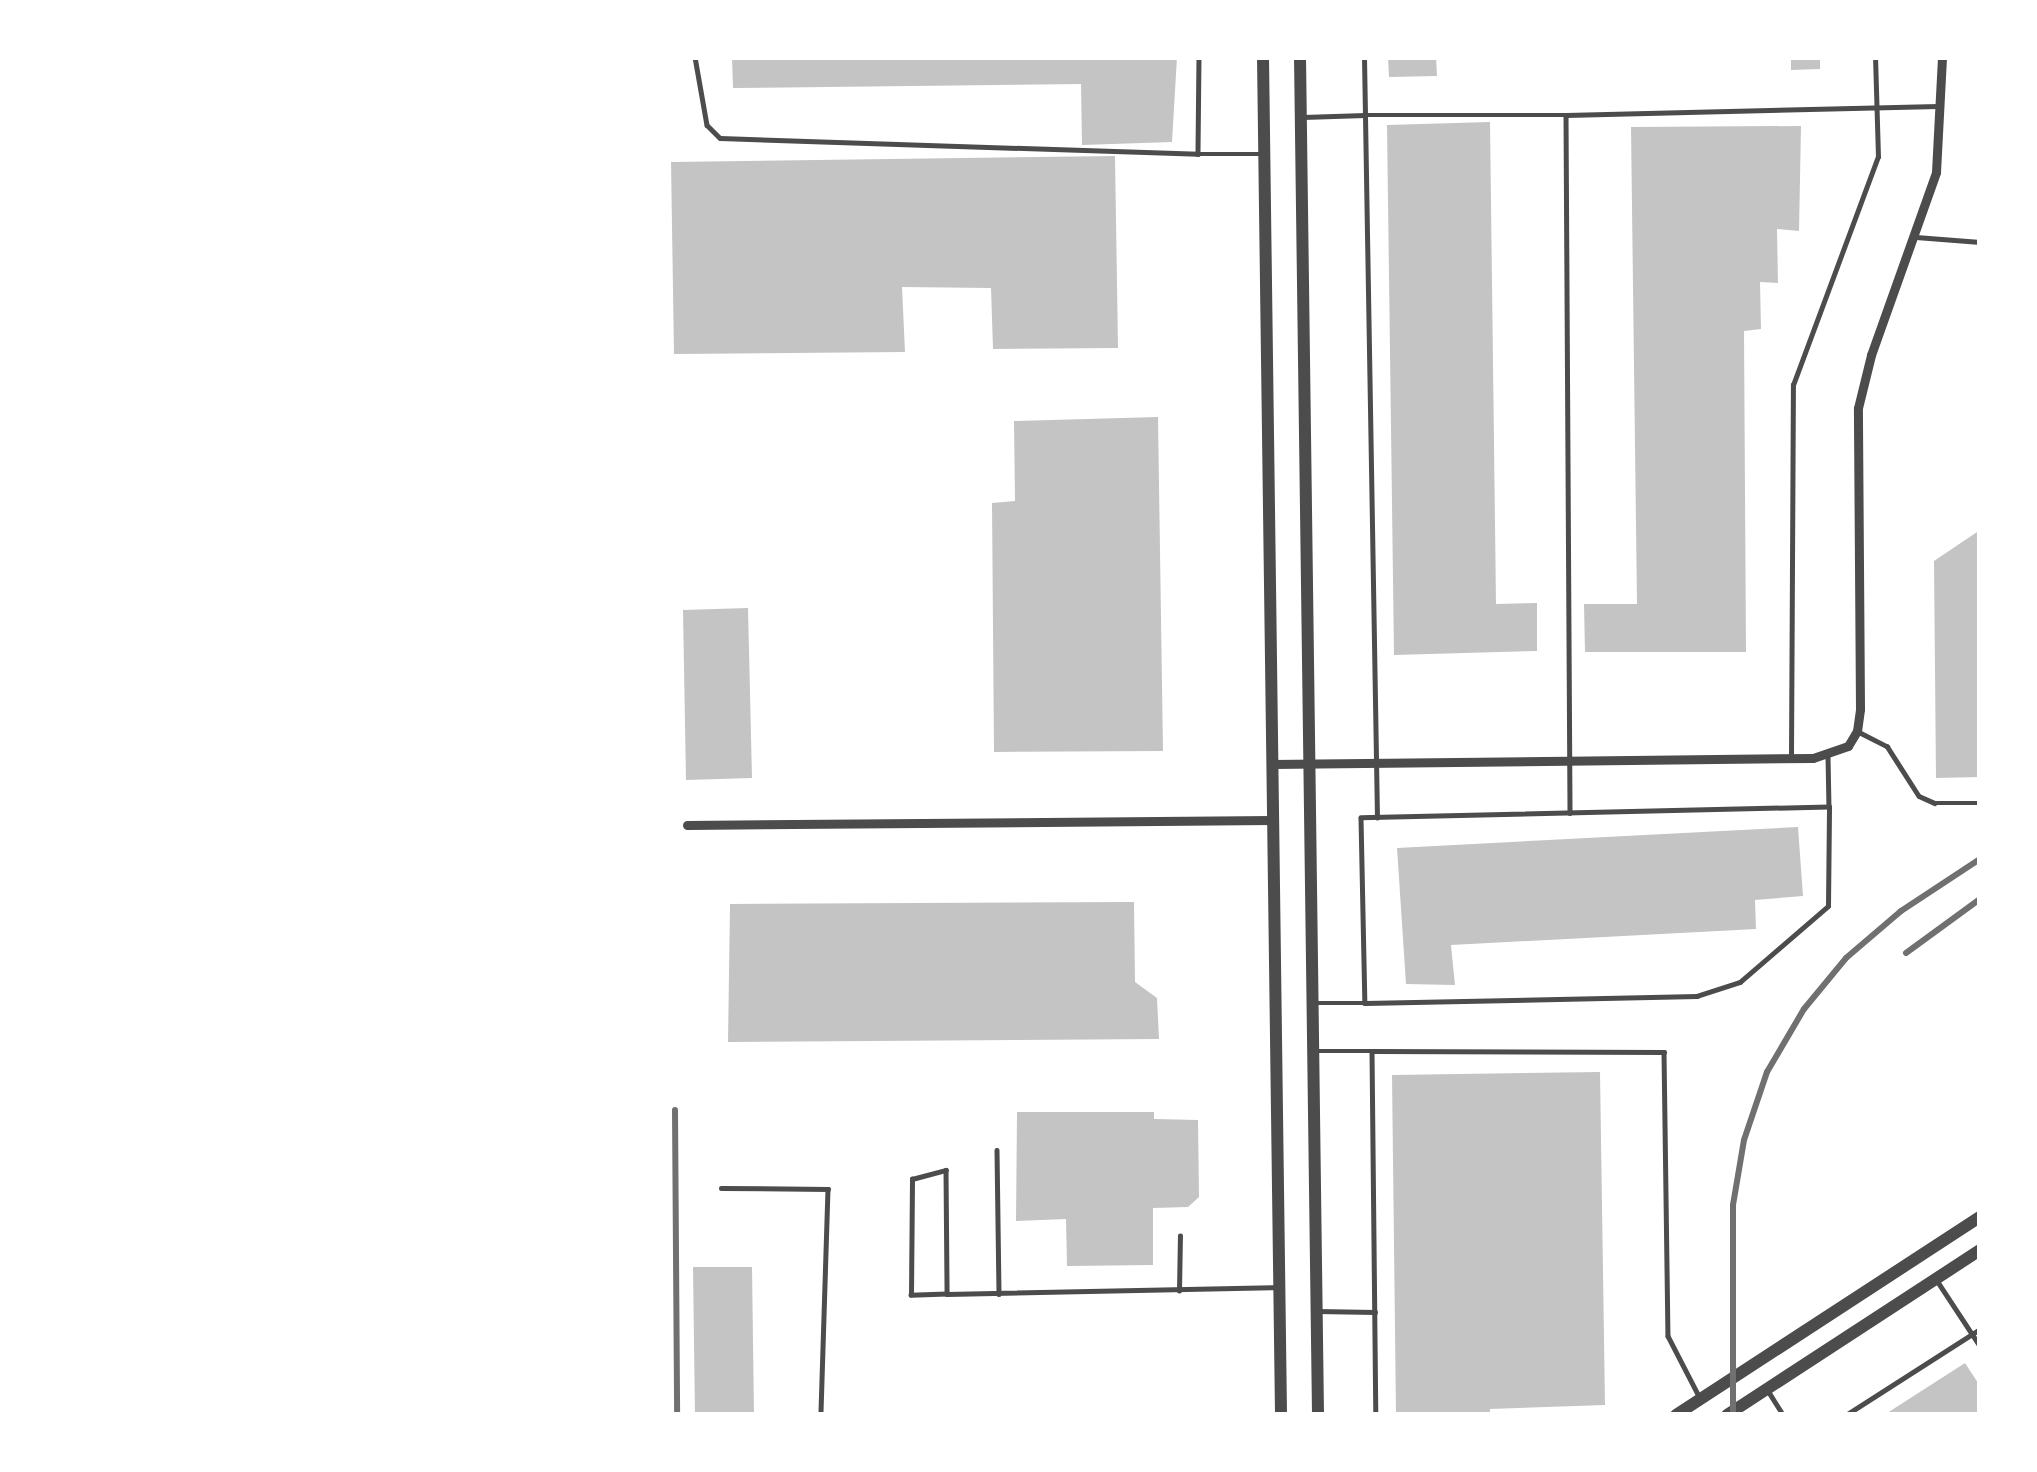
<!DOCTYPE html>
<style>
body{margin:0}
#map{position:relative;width:2037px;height:1472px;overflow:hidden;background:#fff;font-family:"Sofia Sans Condensed",sans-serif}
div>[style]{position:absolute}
.building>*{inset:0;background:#c4c4c4}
.service>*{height:4.5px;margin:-2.25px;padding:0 2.25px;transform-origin:2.25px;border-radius:2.25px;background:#4c4c4c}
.minor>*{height:9px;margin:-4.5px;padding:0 4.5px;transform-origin:4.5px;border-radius:4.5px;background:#4c4c4c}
.tertiary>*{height:12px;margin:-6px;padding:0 6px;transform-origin:6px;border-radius:6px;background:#4c4c4c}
.rail>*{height:6px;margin:-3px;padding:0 3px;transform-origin:3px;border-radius:3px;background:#707070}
span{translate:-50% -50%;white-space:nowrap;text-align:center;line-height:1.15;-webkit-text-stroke:9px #fff;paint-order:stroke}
.frame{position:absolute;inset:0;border:60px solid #fff;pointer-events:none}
</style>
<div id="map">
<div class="building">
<div style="clip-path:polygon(732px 57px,1177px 57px,1172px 142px,1082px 145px,1081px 84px,733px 88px)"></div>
<div style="clip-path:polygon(1388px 57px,1436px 57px,1437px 76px,1389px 77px)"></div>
<div style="clip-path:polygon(1791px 57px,1820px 57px,1820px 69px,1791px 70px)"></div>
<div style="clip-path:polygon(1490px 122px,1496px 604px,1537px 603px,1537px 651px,1394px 655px,1387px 125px)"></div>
<div style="clip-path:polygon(1801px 126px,1799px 231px,1777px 229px,1778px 283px,1760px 282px,1761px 329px,1744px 331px,1746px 652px,1585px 652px,1584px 604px,1637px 604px,1631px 127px)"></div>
<div style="clip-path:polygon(1115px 156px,1118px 348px,993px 349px,991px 288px,902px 287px,905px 352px,674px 354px,671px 162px)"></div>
<div style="clip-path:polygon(1158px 417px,1163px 751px,994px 752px,992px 503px,1015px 501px,1014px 421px)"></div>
<div style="clip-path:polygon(1980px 530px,1980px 777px,1936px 778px,1934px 561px)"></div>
<div style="clip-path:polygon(748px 608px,752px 778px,686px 780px,683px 610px)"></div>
<div style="clip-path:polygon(1798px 827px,1803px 896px,1755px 900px,1756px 929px,1451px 945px,1455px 985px,1406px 984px,1397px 848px)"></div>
<div style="clip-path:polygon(1134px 902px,1135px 982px,1157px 998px,1159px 1039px,728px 1042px,730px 904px)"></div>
<div style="clip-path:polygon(1600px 1072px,1605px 1405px,1490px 1409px,1490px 1415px,1396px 1415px,1392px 1075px)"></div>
<div style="clip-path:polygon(1017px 1112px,1154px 1112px,1154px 1119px,1198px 1120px,1199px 1197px,1188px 1207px,1153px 1208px,1153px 1265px,1067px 1266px,1066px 1219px,1016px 1221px)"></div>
<div style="clip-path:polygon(693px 1267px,752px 1267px,754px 1415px,695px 1415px)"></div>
<div style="clip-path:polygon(1965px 1363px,1980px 1386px,1980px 1415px,1884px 1415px)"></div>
</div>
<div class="service">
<div style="left:695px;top:57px;width:69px;rotate:80deg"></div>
<div style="left:707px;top:125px;width:18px;rotate:45deg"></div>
<div style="left:720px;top:138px;width:478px;rotate:1.9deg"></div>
<div style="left:1199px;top:57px;width:97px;rotate:90.6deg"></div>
<div style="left:1198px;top:154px;width:65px"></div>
<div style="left:1566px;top:115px;width:372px;rotate:-1.4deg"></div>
<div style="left:1303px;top:117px;width:62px;rotate:-1.8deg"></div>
<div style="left:1365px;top:115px;width:58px;rotate:-91deg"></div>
<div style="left:1916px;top:237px;width:64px;rotate:4.5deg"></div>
<div style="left:1857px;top:731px;width:34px;rotate:27deg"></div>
<div style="left:1887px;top:746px;width:59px;rotate:57.4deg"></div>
<div style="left:1919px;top:796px;width:17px;rotate:24deg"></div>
<div style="left:1935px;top:803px;width:45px"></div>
<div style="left:1791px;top:756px;width:371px;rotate:-89.7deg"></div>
<div style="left:1793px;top:385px;width:243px;rotate:-69.6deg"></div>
<div style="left:1878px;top:157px;width:100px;rotate:-91.7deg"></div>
<div style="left:1828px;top:756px;width:51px;rotate:88.9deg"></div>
<div style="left:1377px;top:818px;width:703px;rotate:-90.98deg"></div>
<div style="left:1365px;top:115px;width:201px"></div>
<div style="left:1566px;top:115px;width:698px;rotate:89.67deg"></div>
<div style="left:1318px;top:1003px;width:47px"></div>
<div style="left:1365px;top:1003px;width:332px;rotate:-1.2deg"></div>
<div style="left:1697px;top:996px;width:45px;rotate:-18deg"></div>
<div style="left:1740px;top:982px;width:116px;rotate:-40.8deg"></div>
<div style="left:1828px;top:906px;width:99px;rotate:-89.4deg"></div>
<div style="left:1829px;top:807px;width:468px;rotate:178.7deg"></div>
<div style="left:1361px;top:818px;width:185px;rotate:88.8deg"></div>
<div style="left:1318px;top:1051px;width:54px"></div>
<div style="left:1372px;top:1051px;width:364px;rotate:89.4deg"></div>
<div style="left:1372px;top:1051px;width:292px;rotate:0.2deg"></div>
<div style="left:1664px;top:1052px;width:284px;rotate:89.2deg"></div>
<div style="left:1668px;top:1336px;width:65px;rotate:62.7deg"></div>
<div style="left:997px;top:1150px;width:144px;rotate:89.2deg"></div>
<div style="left:946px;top:1170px;width:124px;rotate:89.5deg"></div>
<div style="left:947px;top:1294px;width:36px;rotate:178deg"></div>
<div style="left:911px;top:1295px;width:116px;rotate:-89.5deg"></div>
<div style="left:912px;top:1179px;width:35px;rotate:-15deg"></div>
<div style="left:721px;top:1188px;width:107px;rotate:0.5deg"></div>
<div style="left:828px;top:1189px;width:226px;rotate:91.8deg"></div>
<div style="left:1936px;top:1279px;width:80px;rotate:56.7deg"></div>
<div style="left:1179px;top:1291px;width:55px;rotate:-89deg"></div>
<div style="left:947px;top:1294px;width:327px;rotate:-1.2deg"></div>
<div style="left:1317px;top:1311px;width:58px;rotate:1deg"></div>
<div style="left:1767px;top:1389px;width:31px;rotate:58deg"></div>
<div style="left:1846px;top:1415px;width:159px;rotate:-32.7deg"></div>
</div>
<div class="minor">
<div style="left:1272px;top:764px;width:541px;rotate:-0.64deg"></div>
<div style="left:1813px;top:758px;width:37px;rotate:-19deg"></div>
<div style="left:1848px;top:746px;width:17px;rotate:-59deg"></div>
<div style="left:1857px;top:731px;width:22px;rotate:-82deg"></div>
<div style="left:1860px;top:709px;width:301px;rotate:-90.4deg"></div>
<div style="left:1858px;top:408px;width:55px;rotate:-76.2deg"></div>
<div style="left:1871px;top:355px;width:194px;rotate:-70.4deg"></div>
<div style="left:1936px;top:172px;width:115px;rotate:-87deg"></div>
<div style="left:687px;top:825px;width:585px;rotate:-0.49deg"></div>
</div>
<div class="tertiary">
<div style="left:1263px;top:57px;width:1358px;rotate:89.24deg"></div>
<div style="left:1300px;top:57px;width:1358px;rotate:89.24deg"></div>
<div style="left:1676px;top:1415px;width:363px;rotate:-33.1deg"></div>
<div style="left:1727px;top:1415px;width:302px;rotate:-33.1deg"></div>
</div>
<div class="rail">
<div style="left:1906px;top:953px;width:92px;rotate:-36.1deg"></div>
<div style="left:675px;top:1110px;width:305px;rotate:89.6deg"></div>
<div style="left:1733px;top:1415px;width:210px;rotate:-90deg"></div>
<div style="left:1733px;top:1205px;width:66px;rotate:-80.4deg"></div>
<div style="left:1744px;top:1140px;width:72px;rotate:-71.3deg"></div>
<div style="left:1767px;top:1072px;width:73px;rotate:-59.6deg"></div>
<div style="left:1804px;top:1009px;width:66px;rotate:-50.5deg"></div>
<div style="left:1846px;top:958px;width:72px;rotate:-40.5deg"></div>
<div style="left:1901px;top:911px;width:95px;rotate:-33.4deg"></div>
</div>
<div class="frame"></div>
</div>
